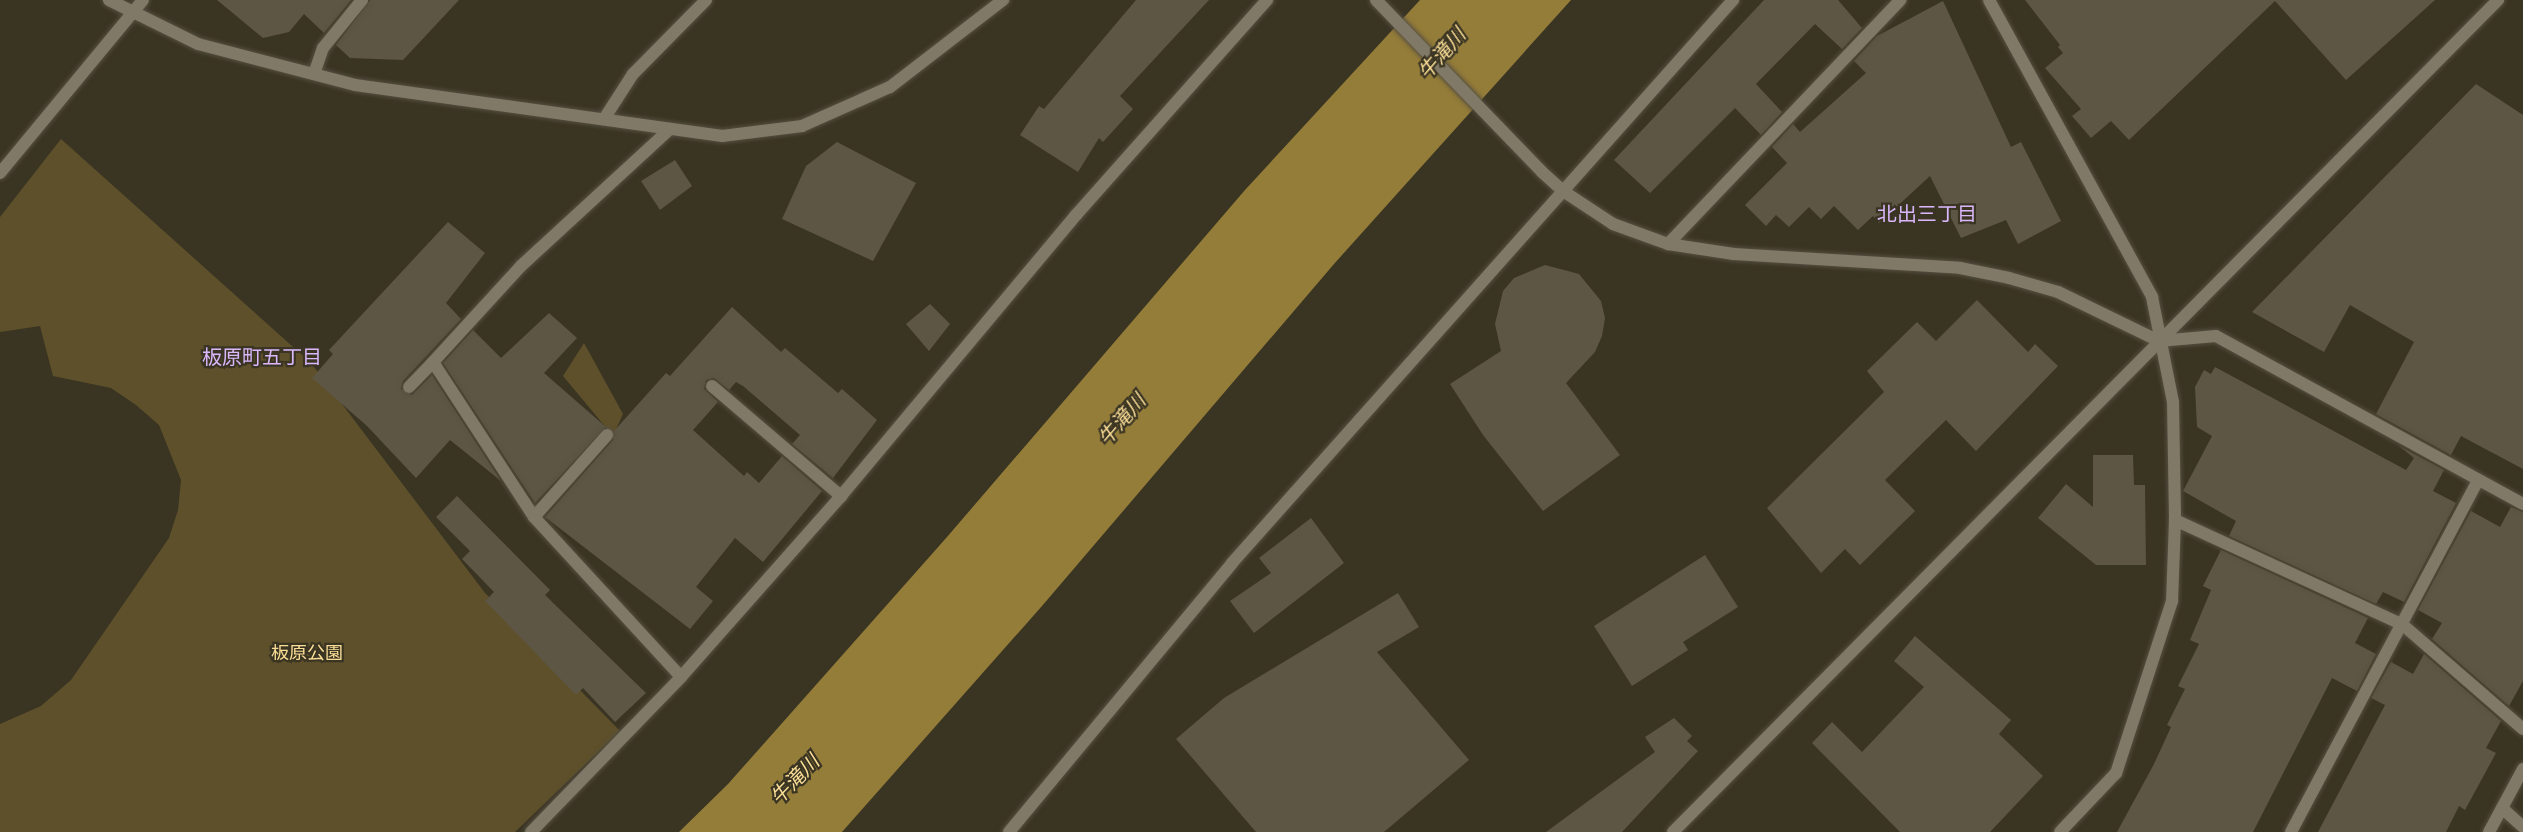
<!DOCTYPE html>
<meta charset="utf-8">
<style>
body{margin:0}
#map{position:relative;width:2523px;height:832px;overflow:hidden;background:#3a3423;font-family:Helvetica,"Noto Sans JP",sans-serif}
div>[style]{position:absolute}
.green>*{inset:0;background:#5e502a}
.water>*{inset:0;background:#947c39}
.building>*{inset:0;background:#5d5644}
.roads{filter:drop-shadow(0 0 2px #554f41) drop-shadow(0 0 2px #554f41)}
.service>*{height:12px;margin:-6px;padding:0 6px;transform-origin:6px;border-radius:6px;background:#817967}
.minor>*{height:12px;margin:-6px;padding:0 6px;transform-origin:6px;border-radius:6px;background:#817967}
.tertiary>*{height:12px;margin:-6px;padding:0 6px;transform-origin:6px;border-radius:6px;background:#817967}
span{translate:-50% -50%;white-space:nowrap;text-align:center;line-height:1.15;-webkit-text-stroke:4.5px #3a3423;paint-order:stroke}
.park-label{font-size:18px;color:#f9dd95}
.water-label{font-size:20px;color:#fcdf97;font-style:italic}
.neighbourhood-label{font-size:20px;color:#dab7fb}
</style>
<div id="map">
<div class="green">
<div style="clip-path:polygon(61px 139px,311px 363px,485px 593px,620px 731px,515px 832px,0 832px,0 724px,41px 706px,71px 680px,169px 538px,178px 510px,181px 480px,159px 425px,136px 405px,111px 388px,53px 376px,40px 326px,0 332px,0 217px)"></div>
<div style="clip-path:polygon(584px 343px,623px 414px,613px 436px,563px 376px)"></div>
</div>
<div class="water">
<div style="clip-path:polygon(1420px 0,1571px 0,1334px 264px,1042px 606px,842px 832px,679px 832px,728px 784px,947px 537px,1245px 190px)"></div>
</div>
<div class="building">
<div style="clip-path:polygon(217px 0,351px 0,324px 33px,304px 14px,289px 32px,263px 38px)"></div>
<div style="clip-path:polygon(370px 0,459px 0,403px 60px,350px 58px,336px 45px)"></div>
<div style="clip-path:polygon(1136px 0,1209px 0,1120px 96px,1133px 109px,1103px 142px,1099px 138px,1078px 172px,1020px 135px,1039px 106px,1044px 109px)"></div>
<div style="clip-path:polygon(1764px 0,1838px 0,1862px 28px,1842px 49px,1815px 24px,1756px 84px,1782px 112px,1761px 135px,1735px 108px,1650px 193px,1614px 160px)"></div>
<div style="clip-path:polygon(2025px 0,2435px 0,2346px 80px,2275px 1px,2129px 140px,2111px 121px,2091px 138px,2072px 116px,2081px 109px,2045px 68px,2063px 53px,2058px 47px,2060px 45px)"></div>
<div style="clip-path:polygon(1943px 1px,2011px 147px,2021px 142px,2061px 221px,2018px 244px,2006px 220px,1961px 238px,1930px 176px,1879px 223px,1873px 216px,1858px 230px,1834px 206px,1821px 219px,1809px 207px,1789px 227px,1776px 215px,1766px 226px,1745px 205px,1787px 163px,1772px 147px,1793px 124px,1800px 132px,1866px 73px,1854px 61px,1877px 36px)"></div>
<div style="clip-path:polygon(2476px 84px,2523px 115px,2523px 469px,2461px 436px,2451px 455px,2376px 414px,2414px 342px,2350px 305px,2324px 352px,2252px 312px)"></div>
<div style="clip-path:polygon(837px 142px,916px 183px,873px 261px,782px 219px,806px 166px)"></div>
<div style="clip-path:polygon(675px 160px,692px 186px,660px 210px,641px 181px)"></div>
<div style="clip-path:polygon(448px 222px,485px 253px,446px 303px,461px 319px,403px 381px,401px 389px,412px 395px,432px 375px,501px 481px,450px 440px,416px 478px,367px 426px,312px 378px,333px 354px,329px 350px)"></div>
<div style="clip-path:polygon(1545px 265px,1579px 274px,1601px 301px,1605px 318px,1602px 336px,1595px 352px,1566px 383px,1620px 455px,1543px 511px,1483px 435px,1450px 384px,1501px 351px,1495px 324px,1503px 291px,1514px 278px)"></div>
<div style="clip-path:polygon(1977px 300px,2028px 352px,2035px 344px,2058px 366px,1976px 451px,1946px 420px,1885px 480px,1915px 511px,1860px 565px,1845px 549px,1821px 573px,1767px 508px,1884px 392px,1867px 371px,1917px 322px,1936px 341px)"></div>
<div style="clip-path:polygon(930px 304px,950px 324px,929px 351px,906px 324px)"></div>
<div style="clip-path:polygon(732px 307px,781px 352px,785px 348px,838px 393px,842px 389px,877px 420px,833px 478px,792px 444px,800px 435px,743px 386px,736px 382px,729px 390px,714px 378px,706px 380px,704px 389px,718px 402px,693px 430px,744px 476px,747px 472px,759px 483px,782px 456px,822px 491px,763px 562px,735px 538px,696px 587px,713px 601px,690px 629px,545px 517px,613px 440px,614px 431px,666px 373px,670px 376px)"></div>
<div style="clip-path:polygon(549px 313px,577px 338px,544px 373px,606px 427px,535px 503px,443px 363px,473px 330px,501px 358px)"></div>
<div style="clip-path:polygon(2215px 367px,2406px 470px,2414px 458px,2399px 446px,2444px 470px,2433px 491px,2456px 503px,2404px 602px,2383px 592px,2376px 604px,2229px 536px,2236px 521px,2183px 491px,2212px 436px,2197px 427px,2195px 387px,2204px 370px,2211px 374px)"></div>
<div style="clip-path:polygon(2093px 455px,2133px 455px,2134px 485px,2145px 485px,2146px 565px,2096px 565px,2038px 518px,2066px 484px,2093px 507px)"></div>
<div style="clip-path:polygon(457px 496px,550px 590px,545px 595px,646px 693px,615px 722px,583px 688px,576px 695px,485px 601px,494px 592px,462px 559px,470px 551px,436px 517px)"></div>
<div style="clip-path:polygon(2511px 507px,2523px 512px,2523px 681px,2509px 706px,2432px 639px,2442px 623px,2418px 610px,2471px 511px,2500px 527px)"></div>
<div style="clip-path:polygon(1311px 518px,1344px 563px,1254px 633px,1230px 601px,1271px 573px,1259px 558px)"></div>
<div style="clip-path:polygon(2221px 550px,2368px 618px,2355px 643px,2376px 654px,2357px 691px,2332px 678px,2253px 832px,2117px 832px,2154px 764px,2171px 727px,2167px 725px,2185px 689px,2178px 686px,2199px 644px,2190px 640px,2211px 590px,2203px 586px)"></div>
<div style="clip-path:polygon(1705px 555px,1738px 607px,1683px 642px,1688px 650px,1632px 686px,1594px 626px)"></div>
<div style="clip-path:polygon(1398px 593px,1419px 627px,1377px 652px,1469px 760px,1384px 832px,1256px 832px,1176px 739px,1224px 698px)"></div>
<div style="clip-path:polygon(1915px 636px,2011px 720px,1999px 734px,2043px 776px,1990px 832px,1900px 832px,1812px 743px,1832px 722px,1862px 752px,1924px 687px,1894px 661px)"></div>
<div style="clip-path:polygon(2424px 654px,2501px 721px,2486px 748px,2496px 753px,2465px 810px,2459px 806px,2446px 832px,2318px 832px,2385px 705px,2371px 698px,2391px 662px,2413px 674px)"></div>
<div style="clip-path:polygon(1674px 718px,1692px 736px,1687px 741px,1698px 751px,1622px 832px,1546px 832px,1655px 752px,1645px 737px)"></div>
</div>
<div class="roads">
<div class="service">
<div style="left:409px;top:387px;width:35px;rotate:-46deg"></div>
<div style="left:534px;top:517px;width:110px;rotate:-48.3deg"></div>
<div style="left:531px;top:832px;width:216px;rotate:-45.9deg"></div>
</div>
<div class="minor">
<div style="left:1989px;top:0;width:339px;rotate:61.2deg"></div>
<div style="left:2152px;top:297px;width:107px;rotate:78.7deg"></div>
<div style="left:2173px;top:402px;width:118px;rotate:89deg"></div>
<div style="left:2175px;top:520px;width:81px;rotate:92.1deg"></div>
<div style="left:2172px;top:601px;width:181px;rotate:108deg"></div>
<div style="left:2116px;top:773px;width:81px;rotate:133.5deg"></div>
<div style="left:134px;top:11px;width:14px;rotate:-51deg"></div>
<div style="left:314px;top:74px;width:28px;rotate:-71deg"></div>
<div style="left:323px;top:48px;width:62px;rotate:-50.9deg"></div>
<div style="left:604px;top:119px;width:54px;rotate:-57.2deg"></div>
<div style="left:633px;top:74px;width:104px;rotate:-45.4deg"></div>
<div style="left:670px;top:129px;width:202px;rotate:137.4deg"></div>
<div style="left:521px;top:266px;width:130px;rotate:132.5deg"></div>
<div style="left:433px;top:362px;width:185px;rotate:56.9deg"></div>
<div style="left:534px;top:517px;width:217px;rotate:47.4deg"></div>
<div style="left:681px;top:677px;width:242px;rotate:-48.5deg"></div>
<div style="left:841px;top:496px;width:366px;rotate:-50.1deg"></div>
<div style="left:1076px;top:215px;width:288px;rotate:-48.4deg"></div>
<div style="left:1668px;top:244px;width:337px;rotate:-46.4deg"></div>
<div style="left:2159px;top:341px;width:57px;rotate:-5deg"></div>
<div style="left:2216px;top:336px;width:350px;rotate:28.7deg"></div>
<div style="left:712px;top:386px;width:170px;rotate:40.5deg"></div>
<div style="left:2175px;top:520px;width:251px;rotate:24.7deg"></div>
<div style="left:2403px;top:625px;width:159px;rotate:40.9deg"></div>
<div style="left:2502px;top:808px;width:28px;rotate:42deg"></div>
<div style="left:1009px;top:832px;width:349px;rotate:-50.3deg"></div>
<div style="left:1232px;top:563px;width:754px;rotate:-48.33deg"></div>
<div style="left:2291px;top:832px;width:399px;rotate:-62deg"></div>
<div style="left:2489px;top:832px;width:72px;rotate:-61.6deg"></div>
</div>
<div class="tertiary">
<div style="left:109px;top:0;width:99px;rotate:26.3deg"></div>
<div style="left:198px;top:44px;width:162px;rotate:14.6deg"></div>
<div style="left:355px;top:85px;width:371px;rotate:7.9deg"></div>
<div style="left:722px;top:136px;width:81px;rotate:-7.1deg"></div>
<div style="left:802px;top:126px;width:96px;rotate:-23.9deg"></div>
<div style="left:890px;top:87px;width:143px;rotate:-37.6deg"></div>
<div style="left:1376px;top:0;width:239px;rotate:46deg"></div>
<div style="left:1542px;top:172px;width:28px;rotate:42deg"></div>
<div style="left:1563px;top:191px;width:60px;rotate:33.4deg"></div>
<div style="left:1613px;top:224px;width:59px;rotate:20deg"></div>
<div style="left:1668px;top:244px;width:67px;rotate:8.6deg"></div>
<div style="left:1734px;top:254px;width:226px;rotate:3.5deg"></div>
<div style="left:1960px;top:268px;width:50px;rotate:11.5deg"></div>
<div style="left:2009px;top:278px;width:51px;rotate:15.9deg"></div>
<div style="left:2058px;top:292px;width:112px;rotate:25.9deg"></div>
<div style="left:0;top:173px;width:210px;rotate:-50.4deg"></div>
<div style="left:1673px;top:832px;width:1172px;rotate:-45.24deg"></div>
</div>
</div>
<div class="park-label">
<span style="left:307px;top:653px">板原公園</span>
</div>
<div class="water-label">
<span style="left:1442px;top:54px;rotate:-49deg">牛滝川</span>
<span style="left:1122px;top:420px;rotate:-49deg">牛滝川</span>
<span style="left:795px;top:780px;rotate:-46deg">牛滝川</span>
</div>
<div class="neighbourhood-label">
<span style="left:1927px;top:214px">北出三丁目</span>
<span style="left:262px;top:357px">板原町五丁目</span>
</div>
</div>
